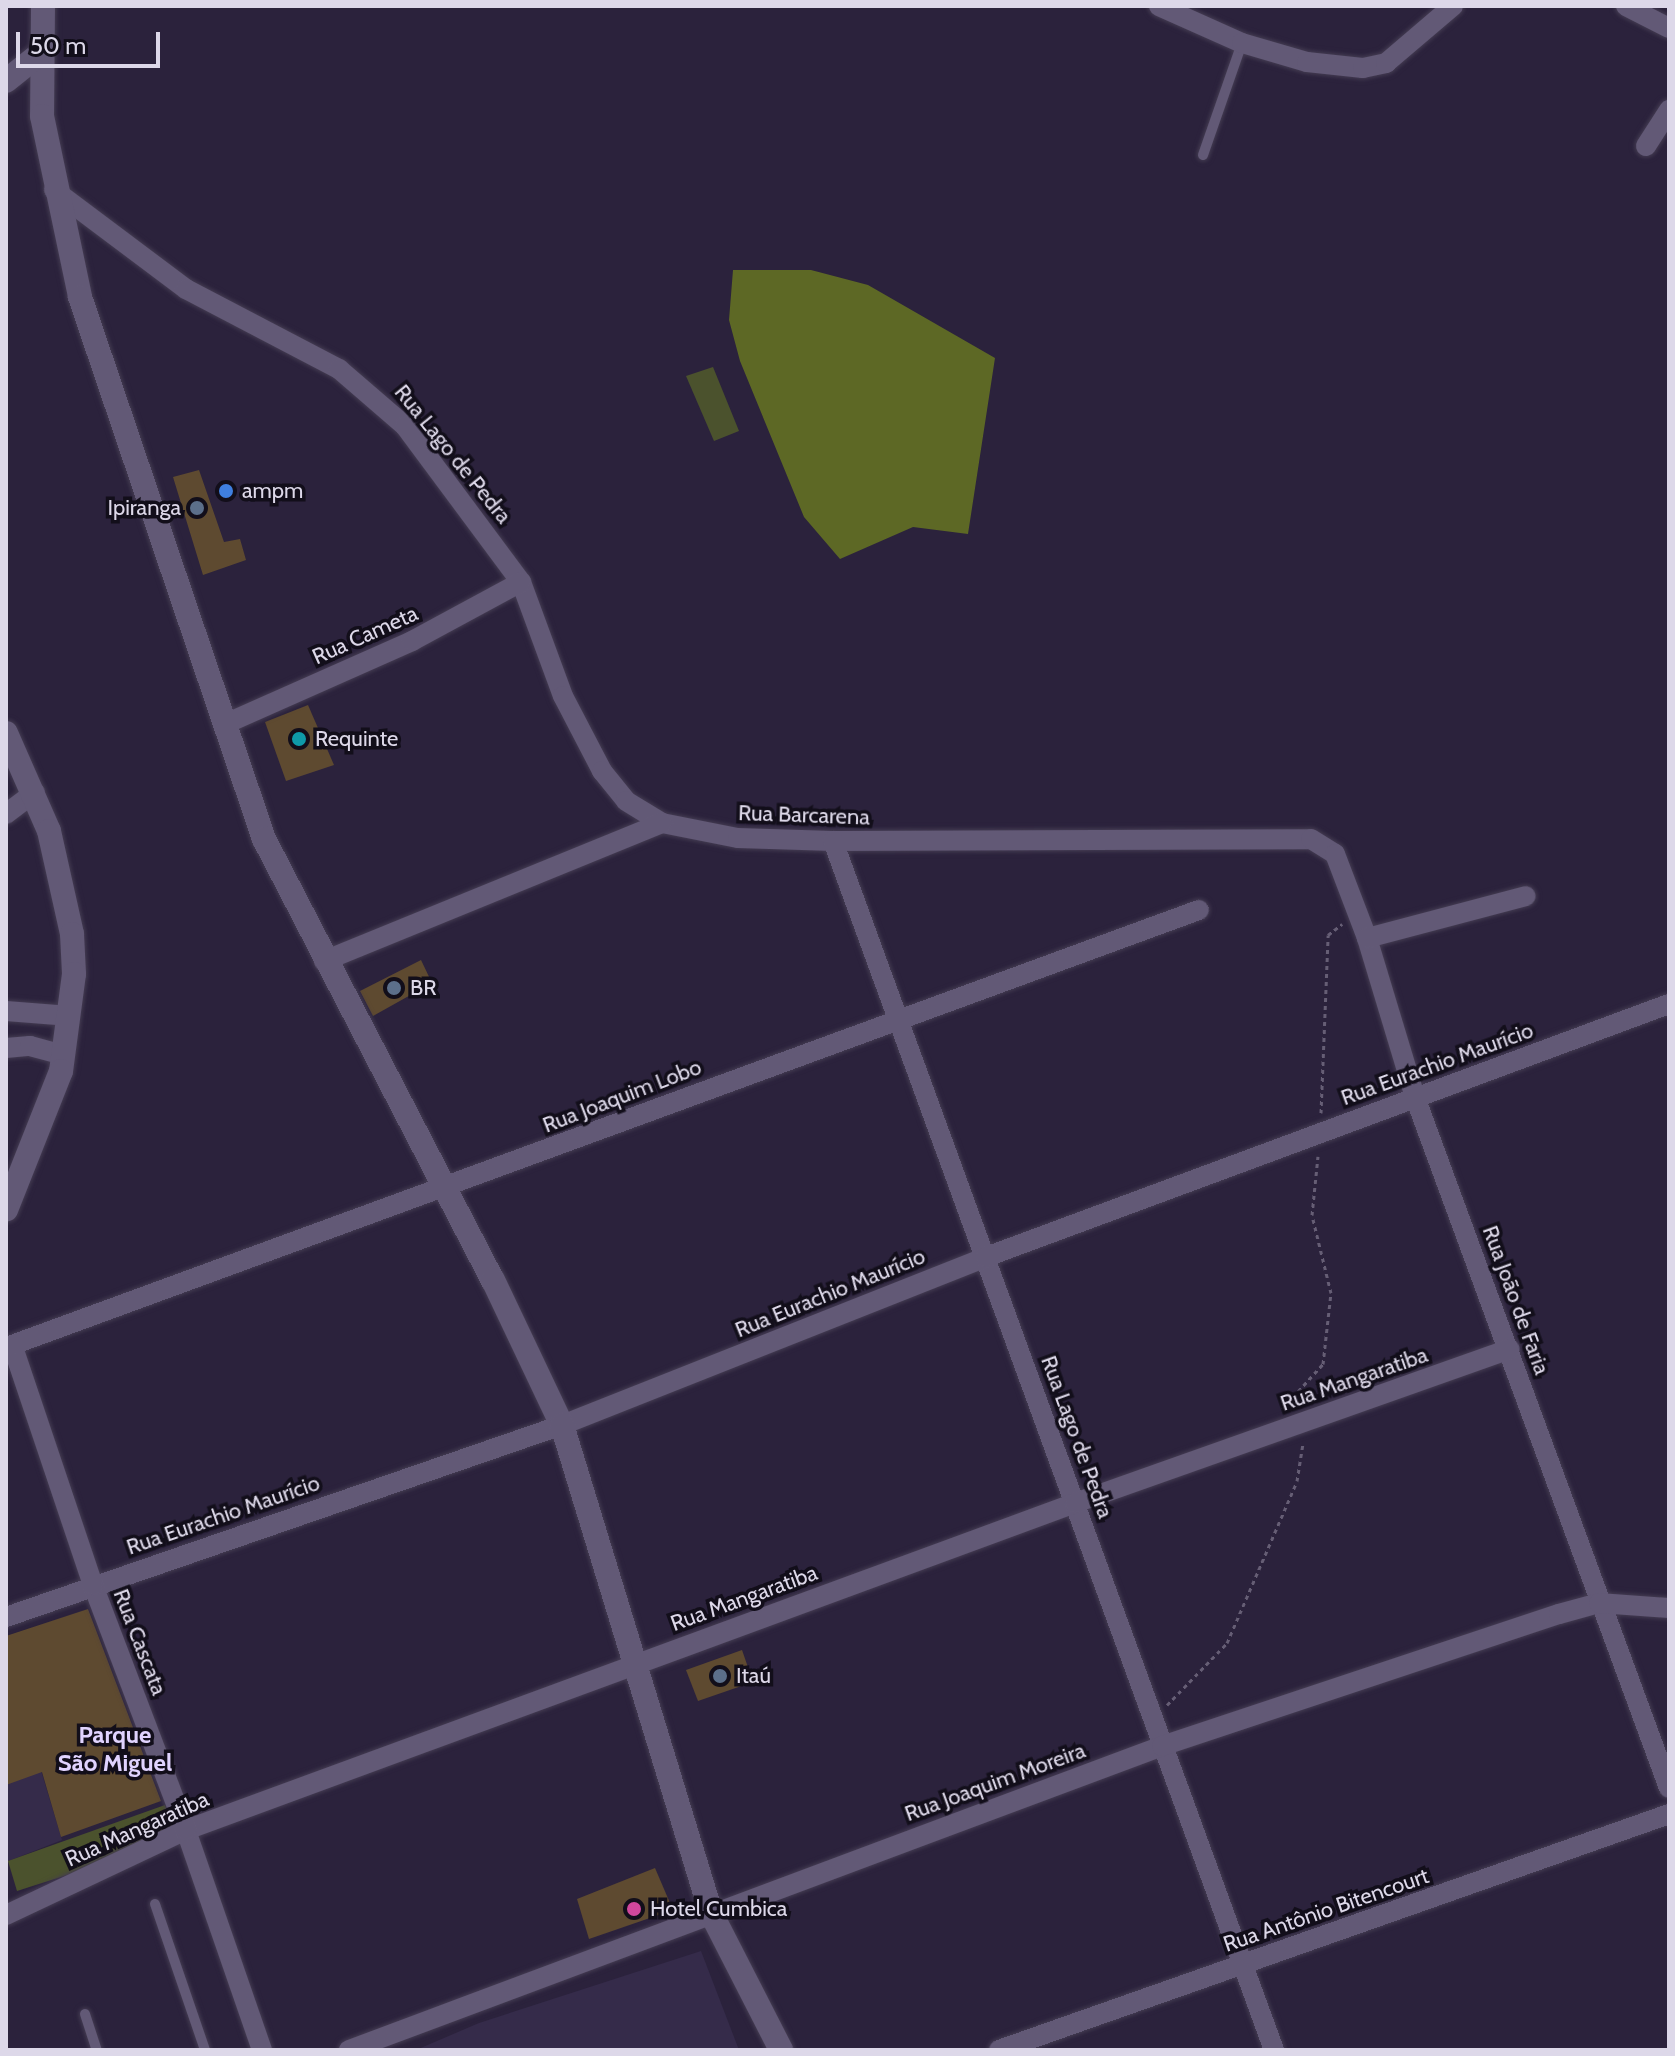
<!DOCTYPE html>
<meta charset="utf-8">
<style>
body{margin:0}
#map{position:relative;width:1675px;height:2056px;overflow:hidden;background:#2b223c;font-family:Cabin,sans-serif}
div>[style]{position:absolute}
.built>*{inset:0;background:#352b4a}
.green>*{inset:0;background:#4b522d}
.forest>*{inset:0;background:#5d6825}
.building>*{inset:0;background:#5e4a30}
.path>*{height:3px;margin-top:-1.5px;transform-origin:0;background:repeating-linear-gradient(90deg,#665e75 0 4px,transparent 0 8px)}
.roads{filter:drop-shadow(0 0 2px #443c52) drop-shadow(0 0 2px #443c52)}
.lane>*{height:10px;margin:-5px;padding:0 5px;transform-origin:5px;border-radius:5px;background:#625976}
.street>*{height:20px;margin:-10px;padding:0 10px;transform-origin:10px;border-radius:10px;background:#625976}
.secondary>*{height:24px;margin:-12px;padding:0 12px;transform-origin:12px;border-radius:12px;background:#625976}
.dots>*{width:22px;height:22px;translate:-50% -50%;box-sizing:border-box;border:4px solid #120e1a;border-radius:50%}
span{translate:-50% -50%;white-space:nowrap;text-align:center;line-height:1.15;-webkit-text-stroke:7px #120e1a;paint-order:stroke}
.street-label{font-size:22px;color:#ddd8e9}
.poi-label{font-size:22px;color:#ddd8e9}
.left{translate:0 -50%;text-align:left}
.right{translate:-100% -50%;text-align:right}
.neighbourhood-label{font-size:24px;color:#e0d3fe;font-weight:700}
.frame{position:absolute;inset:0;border:8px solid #ddd8e9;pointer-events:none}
.scale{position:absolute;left:16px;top:32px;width:144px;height:36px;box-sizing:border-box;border:4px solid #ddd8e9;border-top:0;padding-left:10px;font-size:24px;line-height:28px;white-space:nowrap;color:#ddd8e9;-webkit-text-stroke:6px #120e1a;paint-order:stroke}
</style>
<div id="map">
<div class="built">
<div style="clip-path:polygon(6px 1655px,62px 1840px,6px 1862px)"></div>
<div style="clip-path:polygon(701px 1951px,739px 2050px,416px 2050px,479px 2023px)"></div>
</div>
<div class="green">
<div style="clip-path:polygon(713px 367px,739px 431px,714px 441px,686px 376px)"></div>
<div style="clip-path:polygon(165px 1805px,175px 1829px,89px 1868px,17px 1891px,8px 1861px)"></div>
</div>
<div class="forest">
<div style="clip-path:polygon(733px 270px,811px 270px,868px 285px,995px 358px,968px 534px,913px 527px,840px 559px,804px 517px,740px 361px,729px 320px)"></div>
</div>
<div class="building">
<div style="clip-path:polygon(199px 470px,224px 542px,240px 539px,246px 560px,203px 575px,173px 477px)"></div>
<div style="clip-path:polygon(308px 705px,334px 765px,286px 781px,265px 722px)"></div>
<div style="clip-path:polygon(421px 960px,432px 983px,373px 1016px,360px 991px)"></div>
<div style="clip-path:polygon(88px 1609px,161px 1801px,61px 1837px,42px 1772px,6px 1785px,6px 1636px)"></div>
<div style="clip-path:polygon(742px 1650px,753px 1682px,698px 1701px,686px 1670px)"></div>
<div style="clip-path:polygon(655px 1868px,673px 1910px,589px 1939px,577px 1899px)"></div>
</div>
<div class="path">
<div style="left:1321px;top:1113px;width:178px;rotate:-87.7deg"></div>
<div style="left:1328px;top:935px;width:18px;rotate:-38deg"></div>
<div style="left:1282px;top:1409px;width:61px;rotate:-47.7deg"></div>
<div style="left:1323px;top:1364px;width:71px;rotate:-83.6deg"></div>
<div style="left:1331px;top:1293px;width:80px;rotate:-103.7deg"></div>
<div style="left:1312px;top:1215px;width:59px;rotate:-84.2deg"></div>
<div style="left:1167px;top:1705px;width:86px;rotate:-45.9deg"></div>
<div style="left:1227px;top:1643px;width:176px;rotate:-66.6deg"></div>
<div style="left:1297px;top:1481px;width:37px;rotate:-81deg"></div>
</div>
<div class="roads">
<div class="lane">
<div style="left:1203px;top:155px;width:119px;rotate:-70.8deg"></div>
<div style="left:155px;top:1904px;width:154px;rotate:71.1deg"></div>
<div style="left:85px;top:2014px;width:38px;rotate:72deg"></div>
</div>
<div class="street">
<div style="left:1159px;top:6px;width:91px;rotate:24deg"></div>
<div style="left:1242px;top:43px;width:68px;rotate:16.3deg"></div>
<div style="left:1307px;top:62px;width:56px;rotate:6.1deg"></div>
<div style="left:1363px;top:68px;width:24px;rotate:-12deg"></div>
<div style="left:1386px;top:63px;width:88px;rotate:-40.4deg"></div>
<div style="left:1626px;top:6px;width:48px;rotate:27.1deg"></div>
<div style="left:1646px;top:146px;width:43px;rotate:-57.4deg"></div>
<div style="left:54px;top:190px;width:165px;rotate:36.9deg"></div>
<div style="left:186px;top:289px;width:173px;rotate:27.6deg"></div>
<div style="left:339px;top:369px;width:87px;rotate:40.8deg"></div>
<div style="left:405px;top:426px;width:194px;rotate:53.4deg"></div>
<div style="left:521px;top:582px;width:121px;rotate:69.8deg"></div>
<div style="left:563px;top:696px;width:85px;rotate:62.5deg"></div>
<div style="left:602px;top:771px;width:38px;rotate:51deg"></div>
<div style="left:626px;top:801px;width:42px;rotate:31.4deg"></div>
<div style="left:662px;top:823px;width:77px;rotate:11.2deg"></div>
<div style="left:738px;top:838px;width:95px;rotate:1.8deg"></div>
<div style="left:833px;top:841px;width:478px;rotate:-0.2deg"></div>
<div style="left:1311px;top:839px;width:28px;rotate:32deg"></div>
<div style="left:1335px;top:854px;width:90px;rotate:69.1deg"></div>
<div style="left:1367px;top:938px;width:166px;rotate:73.2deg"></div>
<div style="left:1415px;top:1097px;width:736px;rotate:69.82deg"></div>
<div style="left:225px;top:724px;width:205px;rotate:-23.9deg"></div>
<div style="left:412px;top:641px;width:124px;rotate:-28.4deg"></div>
<div style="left:6px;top:814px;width:36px;rotate:-37deg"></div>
<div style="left:833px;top:841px;width:1287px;rotate:69.96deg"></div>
<div style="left:1367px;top:938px;width:164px;rotate:-14.8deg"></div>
<div style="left:324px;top:961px;width:365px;rotate:-22.2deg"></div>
<div style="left:6px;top:1011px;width:64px;rotate:4.5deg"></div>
<div style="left:6px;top:1048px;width:24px;rotate:-5deg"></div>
<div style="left:30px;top:1046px;width:35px;rotate:15deg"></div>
<div style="left:6px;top:1617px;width:588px;rotate:-19.05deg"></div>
<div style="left:562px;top:1425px;width:456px;rotate:-21.6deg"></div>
<div style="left:986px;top:1257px;width:728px;rotate:-20.33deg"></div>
<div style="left:6px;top:1915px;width:199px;rotate:-25.3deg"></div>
<div style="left:186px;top:1830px;width:947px;rotate:-20.19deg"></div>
<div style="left:1075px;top:1503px;width:461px;rotate:-19.5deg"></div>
<div style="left:262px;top:2050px;width:233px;rotate:-109.1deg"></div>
<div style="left:186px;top:1830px;width:262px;rotate:-110.8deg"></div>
<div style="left:93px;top:1585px;width:253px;rotate:-108.6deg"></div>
<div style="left:12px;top:1345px;width:1264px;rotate:-20.13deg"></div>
<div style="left:349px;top:2050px;width:868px;rotate:-20.5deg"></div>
<div style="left:1162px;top:1746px;width:418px;rotate:-18.4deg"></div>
<div style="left:1559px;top:1614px;width:41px;rotate:-15.4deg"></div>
<div style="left:1599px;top:1603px;width:70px;rotate:4.1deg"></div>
<div style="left:999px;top:2050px;width:710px;rotate:-19.4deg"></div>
</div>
<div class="secondary">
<div style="left:43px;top:6px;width:110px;rotate:90.5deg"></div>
<div style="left:42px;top:116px;width:185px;rotate:78.1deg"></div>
<div style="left:80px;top:297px;width:572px;rotate:71.25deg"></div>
<div style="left:264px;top:839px;width:497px;rotate:62.6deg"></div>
<div style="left:493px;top:1280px;width:161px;rotate:64.6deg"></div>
<div style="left:562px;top:1425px;width:510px;rotate:73.02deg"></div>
<div style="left:711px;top:1913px;width:154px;rotate:62.9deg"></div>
<div style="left:6px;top:81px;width:45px;rotate:-38.7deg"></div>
<div style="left:6px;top:733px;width:107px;rotate:66.3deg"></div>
<div style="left:49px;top:831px;width:106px;rotate:77.4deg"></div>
<div style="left:72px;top:934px;width:40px;rotate:87.1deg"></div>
<div style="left:74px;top:974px;width:98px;rotate:97.6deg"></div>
<div style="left:61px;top:1071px;width:149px;rotate:111.6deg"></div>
</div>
</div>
<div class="dots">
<div style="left:226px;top:491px;background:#3f7fe0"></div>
<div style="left:197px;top:508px;background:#5c6f8a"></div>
<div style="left:299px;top:739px;background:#0f9aa8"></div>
<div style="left:394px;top:988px;background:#5c6f8a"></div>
<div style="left:720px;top:1676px;background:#5c6f8a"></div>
<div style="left:634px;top:1909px;background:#d1479c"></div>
</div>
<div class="street-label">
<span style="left:453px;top:454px;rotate:51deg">Rua Lago de Pedra</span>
<span style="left:365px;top:635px;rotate:-24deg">Rua Cameta</span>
<span style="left:804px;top:815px;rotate:2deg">Rua Barcarena</span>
<span style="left:1437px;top:1064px;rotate:-20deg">Rua Eurachio Maurício</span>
<span style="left:622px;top:1096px;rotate:-21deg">Rua Joaquim Lobo</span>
<span style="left:830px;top:1293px;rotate:-22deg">Rua Eurachio Maurício</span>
<span style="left:1516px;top:1300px;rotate:70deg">Rua João de Faria</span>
<span style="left:1354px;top:1379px;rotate:-19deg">Rua Mangaratiba</span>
<span style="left:1077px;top:1437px;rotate:70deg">Rua Lago de Pedra</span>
<span style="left:223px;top:1515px;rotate:-19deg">Rua Eurachio Maurício</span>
<span style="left:744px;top:1598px;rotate:-20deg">Rua Mangaratiba</span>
<span style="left:140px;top:1642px;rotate:69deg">Rua Cascata</span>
<span style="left:995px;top:1782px;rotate:-20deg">Rua Joaquim Moreira</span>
<span style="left:137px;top:1829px;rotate:-24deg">Rua Mangaratiba</span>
<span style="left:1326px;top:1910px;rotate:-19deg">Rua Antônio Bitencourt</span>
</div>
<div class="poi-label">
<span class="left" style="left:242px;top:491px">ampm</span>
<span class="right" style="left:181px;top:508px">Ipiranga</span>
<span class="left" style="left:315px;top:739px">Requinte</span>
<span class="left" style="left:410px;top:988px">BR</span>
<span class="left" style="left:736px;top:1676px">Itaú</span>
<span class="left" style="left:650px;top:1909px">Hotel Cumbica</span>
</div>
<div class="neighbourhood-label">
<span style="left:115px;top:1749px">Parque<br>São Miguel</span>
</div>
<div class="frame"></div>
<div class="scale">50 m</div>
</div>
